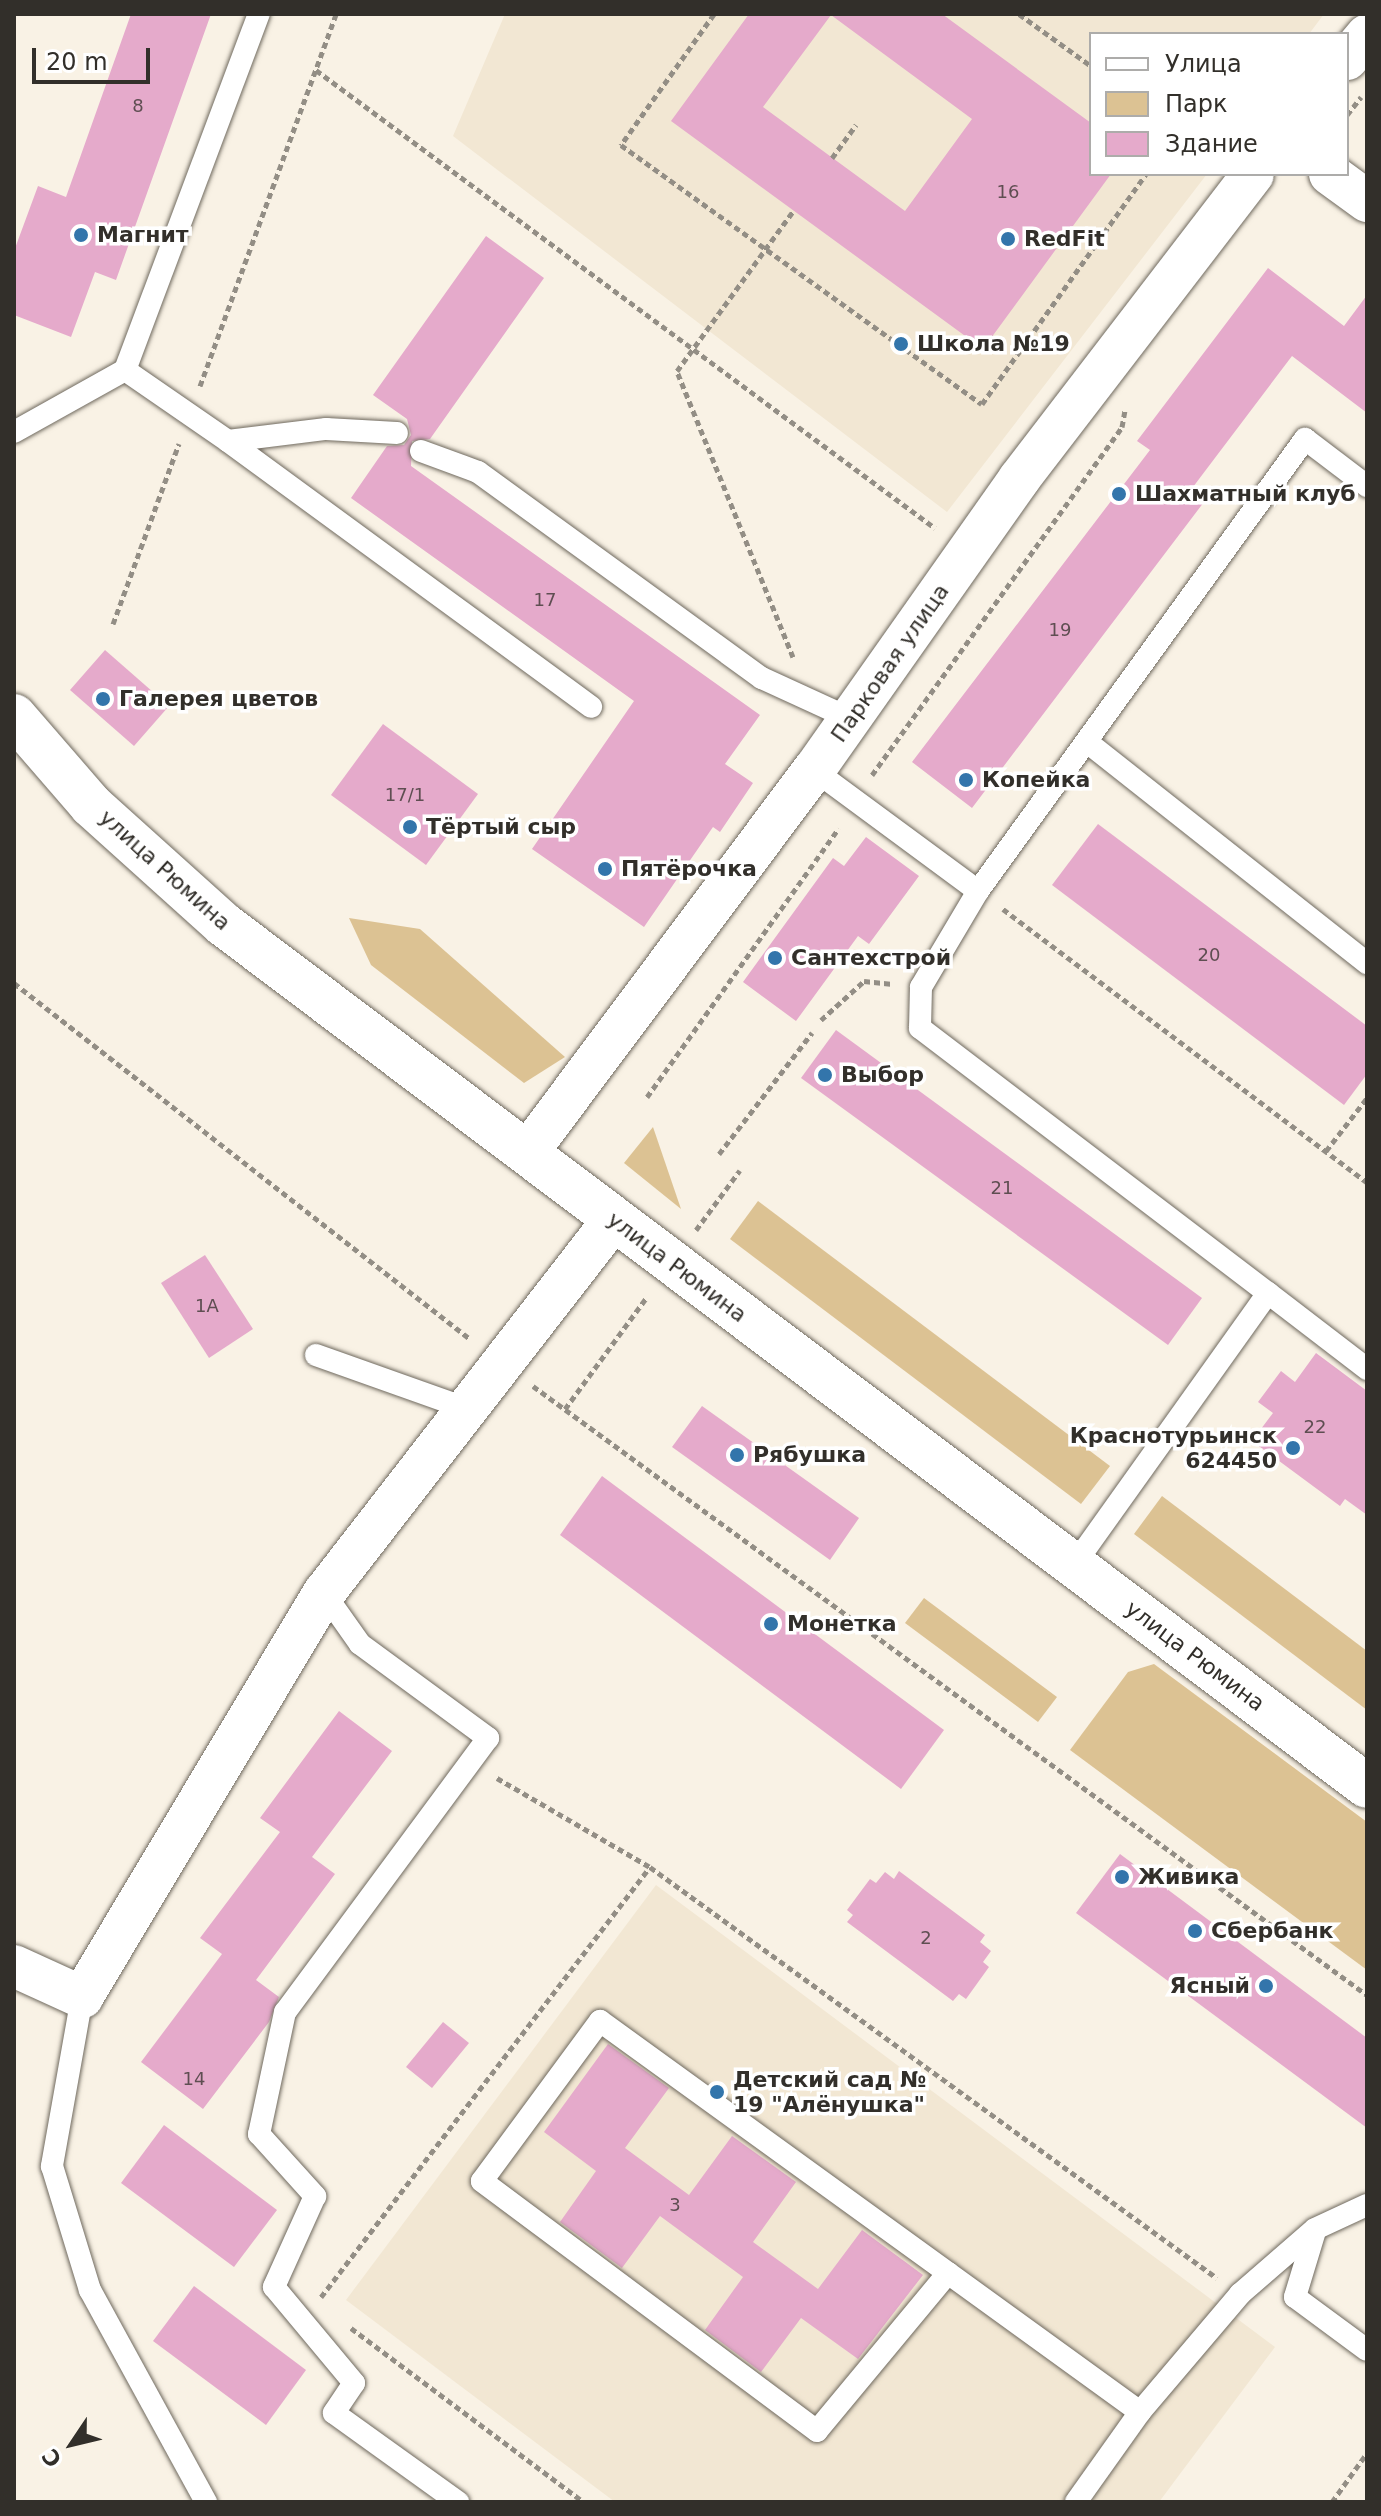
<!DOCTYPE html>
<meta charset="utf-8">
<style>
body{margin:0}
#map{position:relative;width:1381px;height:2516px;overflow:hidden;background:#f9f2e5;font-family:"DejaVu Sans",sans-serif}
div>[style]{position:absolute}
.built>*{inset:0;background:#f2e7d3}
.green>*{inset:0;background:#dcc293}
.building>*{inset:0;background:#e5aacb}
.path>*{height:5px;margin-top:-2.5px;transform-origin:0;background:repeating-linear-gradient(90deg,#938e85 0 6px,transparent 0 10px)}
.roads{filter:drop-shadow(0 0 2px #6f695e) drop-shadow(0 0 2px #6f695e)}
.lane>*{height:22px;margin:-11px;padding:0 11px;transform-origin:11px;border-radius:11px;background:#fff}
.street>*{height:42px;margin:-21px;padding:0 21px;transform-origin:21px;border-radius:21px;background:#fff}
.secondary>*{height:44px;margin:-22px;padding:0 22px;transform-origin:22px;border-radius:22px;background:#fff}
.dots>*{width:22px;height:22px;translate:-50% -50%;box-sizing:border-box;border:4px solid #fff;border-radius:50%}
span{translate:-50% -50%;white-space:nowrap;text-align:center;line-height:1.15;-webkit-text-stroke:7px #fff;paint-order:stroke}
.number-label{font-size:18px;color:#5f4e52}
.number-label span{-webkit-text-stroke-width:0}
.poi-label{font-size:22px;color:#322f2a;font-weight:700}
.left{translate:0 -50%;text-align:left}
.right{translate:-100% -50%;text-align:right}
.street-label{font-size:22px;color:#322f2a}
.frame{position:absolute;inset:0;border:16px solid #322f2a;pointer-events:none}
.legend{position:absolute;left:1089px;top:32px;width:260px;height:144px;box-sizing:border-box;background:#fff;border:2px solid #adacaa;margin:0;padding:10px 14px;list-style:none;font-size:24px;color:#322f2a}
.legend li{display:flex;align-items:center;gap:16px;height:40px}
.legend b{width:40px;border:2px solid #adacaa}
.north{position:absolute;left:32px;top:2404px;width:80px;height:80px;-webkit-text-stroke:6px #fff;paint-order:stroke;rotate:235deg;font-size:22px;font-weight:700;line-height:32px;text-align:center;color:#322f2a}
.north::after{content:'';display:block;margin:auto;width:28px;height:36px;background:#322f2a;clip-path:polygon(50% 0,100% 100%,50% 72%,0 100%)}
.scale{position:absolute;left:32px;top:48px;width:118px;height:36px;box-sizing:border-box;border:4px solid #322f2a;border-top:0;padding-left:10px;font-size:24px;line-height:28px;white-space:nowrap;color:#322f2a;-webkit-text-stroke:6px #fff;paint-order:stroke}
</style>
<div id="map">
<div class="built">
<div style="clip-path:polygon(505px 14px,1324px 14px,1309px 34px,1091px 34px,1091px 174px,1207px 174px,947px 512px,453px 136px)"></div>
<div style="clip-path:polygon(656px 1885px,1275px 2347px,1159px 2502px,615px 2502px,346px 2300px)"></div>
</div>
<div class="green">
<div style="clip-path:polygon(349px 918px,420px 929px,565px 1057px,524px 1083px,371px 965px)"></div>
<div style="clip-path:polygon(653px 1127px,681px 1209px,624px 1163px)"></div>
<div style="clip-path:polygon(758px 1201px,1110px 1466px,1081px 1504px,730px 1239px)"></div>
<div style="clip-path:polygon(1162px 1496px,1367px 1651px,1367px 1710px,1134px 1534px)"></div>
<div style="clip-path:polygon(924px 1598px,1057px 1697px,1038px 1722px,905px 1623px)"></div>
<div style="clip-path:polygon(1154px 1664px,1367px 1822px,1367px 1970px,1070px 1750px,1128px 1672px)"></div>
</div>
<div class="building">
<div style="clip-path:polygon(131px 14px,211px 14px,116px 280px,95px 272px,71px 337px,14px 315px,14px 251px,38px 186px,66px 197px)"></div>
<div style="clip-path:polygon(evenodd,749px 14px,942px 14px,1091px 123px,1091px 174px,1111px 174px,983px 349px,671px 121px,749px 14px,831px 15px,972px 119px,905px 211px,763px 107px,831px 15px)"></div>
<div style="clip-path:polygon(486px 236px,544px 278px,430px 439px,412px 441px,411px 466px,760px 715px,725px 764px,753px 783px,720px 832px,713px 827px,644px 927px,532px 849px,634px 701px,351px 498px,387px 446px,404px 445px,411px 435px,407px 419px,373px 395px)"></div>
<div style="clip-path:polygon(1268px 268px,1344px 326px,1367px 295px,1367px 413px,1292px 356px,1193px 487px,1207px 498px,972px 808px,912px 762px,1150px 450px,1137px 441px)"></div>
<div style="clip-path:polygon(105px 650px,169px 706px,134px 746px,70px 690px)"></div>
<div style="clip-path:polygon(383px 724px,478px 794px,426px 865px,331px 795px)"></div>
<div style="clip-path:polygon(1098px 824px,1367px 1026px,1367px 1074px,1344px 1105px,1052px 885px)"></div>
<div style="clip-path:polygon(866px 837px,919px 876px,869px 944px,858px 936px,796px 1021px,743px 982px,833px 858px,844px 866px)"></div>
<div style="clip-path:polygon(836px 1030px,1202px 1298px,1168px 1345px,801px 1078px)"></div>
<div style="clip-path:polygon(205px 1255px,253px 1329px,209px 1358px,161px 1283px)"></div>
<div style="clip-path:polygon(1316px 1353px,1367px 1391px,1367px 1515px,1345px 1499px,1340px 1506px,1252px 1441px,1273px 1413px,1258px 1402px,1281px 1371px,1295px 1382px)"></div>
<div style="clip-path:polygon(702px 1406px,859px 1518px,830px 1560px,672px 1447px)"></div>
<div style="clip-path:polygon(602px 1476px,944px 1730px,901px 1789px,560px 1535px)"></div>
<div style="clip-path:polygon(339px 1711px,392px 1751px,312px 1857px,335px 1874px,256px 1980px,279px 1997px,269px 2022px,203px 2109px,141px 2062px,222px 1954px,200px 1938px,280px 1832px,260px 1818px)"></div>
<div style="clip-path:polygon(1120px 1854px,1367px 2038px,1367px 2128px,1076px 1913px)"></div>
<div style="clip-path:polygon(899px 1871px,985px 1935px,980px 1942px,991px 1951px,983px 1962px,989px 1967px,966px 1999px,959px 1994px,953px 2001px,847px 1922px,853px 1915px,847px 1910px,870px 1879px,876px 1883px,885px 1872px,894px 1879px)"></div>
<div style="clip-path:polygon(443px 2022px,469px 2043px,432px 2088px,406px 2067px)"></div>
<div style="clip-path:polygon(608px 2044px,669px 2088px,625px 2148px,689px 2195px,732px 2136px,796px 2182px,753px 2242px,818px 2289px,862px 2230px,923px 2275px,858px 2359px,801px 2318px,761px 2372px,705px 2330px,743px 2277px,660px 2216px,622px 2268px,560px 2222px,596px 2171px,544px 2132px)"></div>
<div style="clip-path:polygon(164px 2125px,277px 2210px,234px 2267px,121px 2183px)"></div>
<div style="clip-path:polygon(194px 2286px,306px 2370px,266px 2425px,153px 2341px)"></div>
</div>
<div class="path">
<div style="left:714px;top:14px;width:161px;rotate:125.4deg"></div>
<div style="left:621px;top:145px;width:444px;rotate:35.7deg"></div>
<div style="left:982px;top:404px;width:282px;rotate:-54.5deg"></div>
<div style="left:1019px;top:14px;width:89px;rotate:35.8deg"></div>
<div style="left:316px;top:70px;width:770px;rotate:36.5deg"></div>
<div style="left:1347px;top:115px;width:23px;rotate:-52deg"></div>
<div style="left:832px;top:158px;width:41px;rotate:-54deg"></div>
<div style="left:200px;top:386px;width:396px;rotate:-69.9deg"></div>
<div style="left:113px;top:624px;width:192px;rotate:-69.9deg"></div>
<div style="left:793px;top:657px;width:309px;rotate:-112.1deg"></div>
<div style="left:677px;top:371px;width:199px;rotate:-54deg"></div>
<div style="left:872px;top:775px;width:428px;rotate:-54.3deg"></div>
<div style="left:1122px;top:427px;width:17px;rotate:-80deg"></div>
<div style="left:1003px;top:909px;width:455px;rotate:36.9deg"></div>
<div style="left:14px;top:983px;width:579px;rotate:37.98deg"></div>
<div style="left:821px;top:1020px;width:58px;rotate:-42.2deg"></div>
<div style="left:864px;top:981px;width:29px;rotate:6deg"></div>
<div style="left:647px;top:1097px;width:330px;rotate:-54.5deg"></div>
<div style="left:1326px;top:1151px;width:67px;rotate:-52.3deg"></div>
<div style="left:719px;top:1154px;width:153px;rotate:-52.5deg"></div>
<div style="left:696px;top:1230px;width:74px;rotate:-53.7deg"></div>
<div style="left:533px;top:1386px;width:1033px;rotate:36.14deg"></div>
<div style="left:565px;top:1409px;width:139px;rotate:-53.8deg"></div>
<div style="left:497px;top:1778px;width:177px;rotate:30.2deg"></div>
<div style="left:650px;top:1867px;width:700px;rotate:35.94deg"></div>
<div style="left:321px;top:2297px;width:541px;rotate:-52.58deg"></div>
<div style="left:351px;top:2328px;width:291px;rotate:36.8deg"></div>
<div style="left:1332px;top:2502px;width:60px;rotate:-54.5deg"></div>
</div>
<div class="roads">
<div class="lane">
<div style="left:125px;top:370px;width:125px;rotate:34.6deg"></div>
<div style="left:228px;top:441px;width:99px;rotate:-7deg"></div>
<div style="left:326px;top:429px;width:71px;rotate:3.2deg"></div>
<div style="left:14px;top:432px;width:127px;rotate:-29.2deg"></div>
<div style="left:125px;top:370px;width:380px;rotate:-69.4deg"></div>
<div style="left:228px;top:441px;width:450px;rotate:36.2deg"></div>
<div style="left:421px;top:451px;width:61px;rotate:20.2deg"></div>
<div style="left:478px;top:472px;width:351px;rotate:36deg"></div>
<div style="left:762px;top:678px;width:98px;rotate:24.7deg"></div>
<div style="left:1087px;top:742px;width:357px;rotate:38.3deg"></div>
<div style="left:814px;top:770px;width:204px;rotate:36.4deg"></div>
<div style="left:978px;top:891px;width:112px;rotate:120.7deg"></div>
<div style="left:921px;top:987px;width:41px;rotate:91.4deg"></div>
<div style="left:920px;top:1028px;width:437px;rotate:37.3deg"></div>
<div style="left:978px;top:891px;width:558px;rotate:-54.12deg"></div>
<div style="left:1305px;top:439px;width:78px;rotate:37.2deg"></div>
<div style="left:316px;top:1355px;width:161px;rotate:19.6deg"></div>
<div style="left:1074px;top:1565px;width:334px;rotate:-54.5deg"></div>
<div style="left:1268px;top:1293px;width:125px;rotate:37.5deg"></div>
<div style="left:324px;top:1593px;width:62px;rotate:54.8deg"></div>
<div style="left:360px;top:1644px;width:159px;rotate:36.3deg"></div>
<div style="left:488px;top:1738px;width:341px;rotate:126.5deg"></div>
<div style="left:285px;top:2012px;width:125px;rotate:102deg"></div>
<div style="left:259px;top:2134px;width:84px;rotate:47.9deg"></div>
<div style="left:315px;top:2196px;width:100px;rotate:114.3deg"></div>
<div style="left:274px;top:2287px;width:125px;rotate:50.2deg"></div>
<div style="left:354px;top:2383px;width:36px;rotate:124deg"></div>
<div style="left:334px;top:2413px;width:153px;rotate:35.7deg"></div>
<div style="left:82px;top:1997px;width:172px;rotate:100.1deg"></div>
<div style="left:52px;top:2166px;width:130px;rotate:73deg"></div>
<div style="left:90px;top:2290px;width:242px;rotate:61.3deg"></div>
<div style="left:1315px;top:2231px;width:69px;rotate:106.9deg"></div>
<div style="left:1295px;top:2297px;width:89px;rotate:36.4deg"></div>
<div style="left:948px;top:2273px;width:205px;rotate:129.7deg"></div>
<div style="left:817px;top:2431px;width:418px;rotate:-143.3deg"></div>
<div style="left:482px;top:2181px;width:199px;rotate:-53.6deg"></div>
<div style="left:600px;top:2021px;width:430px;rotate:35.9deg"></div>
<div style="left:948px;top:2273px;width:237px;rotate:35.9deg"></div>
<div style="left:1140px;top:2412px;width:155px;rotate:-49.7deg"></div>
<div style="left:1240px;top:2294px;width:99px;rotate:-40.9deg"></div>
<div style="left:1315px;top:2229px;width:57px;rotate:-24.8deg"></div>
<div style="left:1076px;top:2502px;width:110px;rotate:-54.6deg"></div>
</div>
<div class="street">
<div style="left:1347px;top:59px;width:31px;rotate:-50deg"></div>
<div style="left:1330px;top:174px;width:46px;rotate:36.1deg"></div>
<div style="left:527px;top:1153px;width:479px;rotate:-53.2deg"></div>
<div style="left:814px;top:770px;width:356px;rotate:-54.8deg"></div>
<div style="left:1019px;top:479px;width:384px;rotate:-52.5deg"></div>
<div style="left:14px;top:1966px;width:75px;rotate:24.5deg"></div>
<div style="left:82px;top:1997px;width:471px;rotate:-59.1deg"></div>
<div style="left:324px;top:1593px;width:473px;rotate:-52.2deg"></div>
</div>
<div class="secondary">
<div style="left:14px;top:716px;width:118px;rotate:49.1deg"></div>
<div style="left:91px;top:805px;width:178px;rotate:42deg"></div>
<div style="left:223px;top:924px;width:1432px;rotate:37deg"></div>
</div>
</div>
<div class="dots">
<div style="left:81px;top:235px;background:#3375ab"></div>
<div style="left:1008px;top:239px;background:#3375ab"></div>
<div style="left:901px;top:344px;background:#3375ab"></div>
<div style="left:1119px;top:494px;background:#3375ab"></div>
<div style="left:103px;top:699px;background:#3375ab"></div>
<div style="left:966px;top:780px;background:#3375ab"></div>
<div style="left:410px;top:827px;background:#3375ab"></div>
<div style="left:605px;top:869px;background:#3375ab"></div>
<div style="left:775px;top:958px;background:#3375ab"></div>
<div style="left:825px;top:1075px;background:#3375ab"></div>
<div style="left:1293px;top:1448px;background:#3375ab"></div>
<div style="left:737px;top:1455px;background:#3375ab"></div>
<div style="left:771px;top:1624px;background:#3375ab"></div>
<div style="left:1122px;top:1877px;background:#3375ab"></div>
<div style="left:1195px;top:1931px;background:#3375ab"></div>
<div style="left:1266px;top:1986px;background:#3375ab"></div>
<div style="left:717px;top:2092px;background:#3375ab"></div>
</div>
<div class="number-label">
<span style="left:138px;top:106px">8</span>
<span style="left:1008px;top:192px">16</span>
<span style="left:545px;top:600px">17</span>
<span style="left:1060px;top:630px">19</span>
<span style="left:405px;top:795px">17/1</span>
<span style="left:1209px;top:955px">20</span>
<span style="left:1002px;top:1188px">21</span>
<span style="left:207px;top:1306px">1А</span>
<span style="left:1315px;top:1427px">22</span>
<span style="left:926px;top:1938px">2</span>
<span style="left:194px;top:2079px">14</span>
<span style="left:675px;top:2205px">3</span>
</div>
<div class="poi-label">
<span class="left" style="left:97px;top:235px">Магнит</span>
<span class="left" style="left:1024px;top:239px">RedFit</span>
<span class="left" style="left:917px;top:344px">Школа №19</span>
<span class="left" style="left:1135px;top:494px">Шахматный клуб</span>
<span class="left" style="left:119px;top:699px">Галерея цветов</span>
<span class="left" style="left:982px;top:780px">Копейка</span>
<span class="left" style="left:426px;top:827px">Тёртый сыр</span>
<span class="left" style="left:621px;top:869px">Пятёрочка</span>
<span class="left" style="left:791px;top:958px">Сантехстрой</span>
<span class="left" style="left:841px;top:1075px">Выбор</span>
<span class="right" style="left:1277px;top:1448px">Краснотурьинск<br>624450</span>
<span class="left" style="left:753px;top:1455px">Рябушка</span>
<span class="left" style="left:787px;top:1624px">Монетка</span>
<span class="left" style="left:1138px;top:1877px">Живика</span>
<span class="left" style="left:1211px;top:1931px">Сбербанк</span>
<span class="right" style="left:1250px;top:1986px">Ясный</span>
<span class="left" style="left:733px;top:2092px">Детский сад №<br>19 "Алёнушка"</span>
</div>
<div class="street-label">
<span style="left:890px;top:663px;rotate:-55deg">Парковая улица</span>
<span style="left:165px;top:870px;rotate:42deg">улица Рюмина</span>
<span style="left:677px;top:1267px;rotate:37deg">улица Рюмина</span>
<span style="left:1195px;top:1656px;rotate:37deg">улица Рюмина</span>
</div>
<div class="frame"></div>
<ul class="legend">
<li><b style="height:10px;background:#fff"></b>Улица</li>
<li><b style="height:22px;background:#dcc293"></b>Парк</li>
<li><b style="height:22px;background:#e5aacb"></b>Здание</li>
</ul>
<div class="north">С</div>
<div class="scale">20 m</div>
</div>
